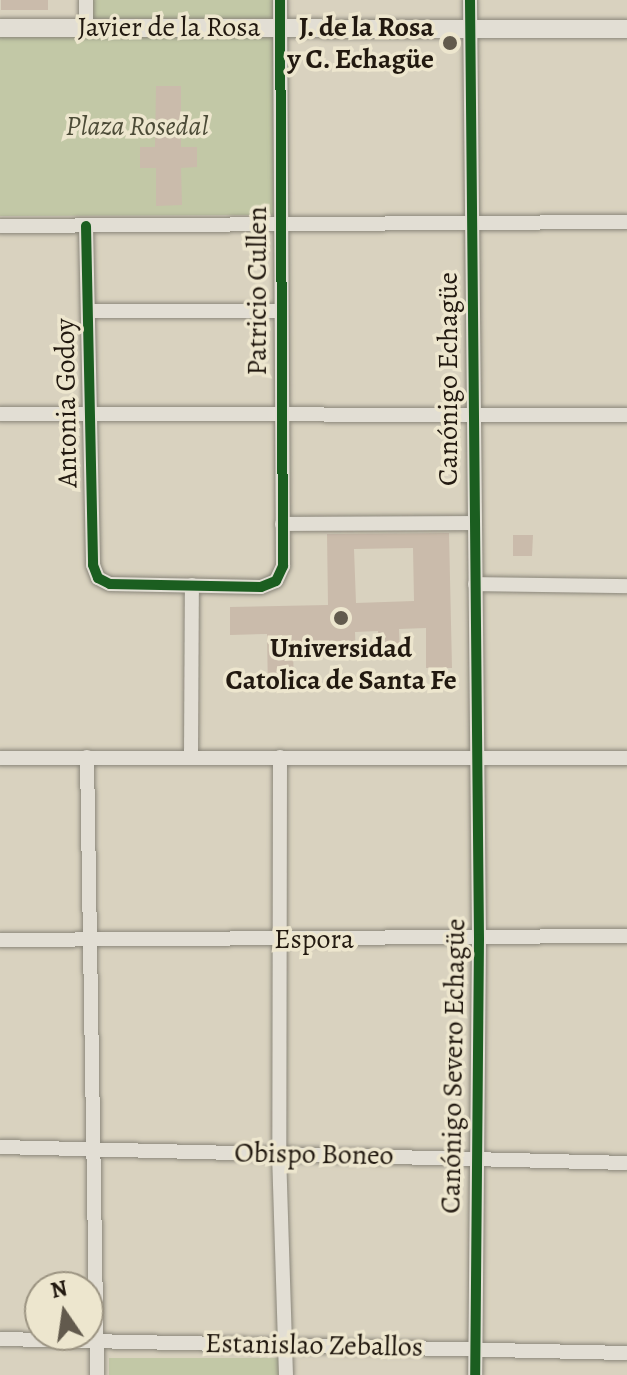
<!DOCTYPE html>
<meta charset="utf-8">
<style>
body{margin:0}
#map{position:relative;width:627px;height:1375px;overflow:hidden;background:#d9d2bf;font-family:Alegreya,serif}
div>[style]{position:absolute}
.green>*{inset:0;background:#c2c8a6}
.building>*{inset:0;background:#cabbab}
.roads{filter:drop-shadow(0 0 2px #8a867a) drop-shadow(0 0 2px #8a867a)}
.minor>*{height:14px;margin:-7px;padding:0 7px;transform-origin:7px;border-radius:7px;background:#e2ded4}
.tertiary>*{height:18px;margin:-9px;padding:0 9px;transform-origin:9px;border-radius:9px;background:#e2ded4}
.cycleway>*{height:10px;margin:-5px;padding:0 5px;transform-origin:5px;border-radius:5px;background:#1b5e20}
.dots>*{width:22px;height:22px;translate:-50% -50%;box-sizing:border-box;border:4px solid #ede6ce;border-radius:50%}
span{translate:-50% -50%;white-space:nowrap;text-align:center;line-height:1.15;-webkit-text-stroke:7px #ede6ce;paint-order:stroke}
.street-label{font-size:28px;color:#221910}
.poi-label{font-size:28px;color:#221910;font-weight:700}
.right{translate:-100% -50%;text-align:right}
.park-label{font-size:28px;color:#4c4b37;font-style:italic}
.north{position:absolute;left:24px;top:1271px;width:80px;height:80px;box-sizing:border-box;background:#ede6ce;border:2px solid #9c9482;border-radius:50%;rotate:347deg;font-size:22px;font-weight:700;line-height:32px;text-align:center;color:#221910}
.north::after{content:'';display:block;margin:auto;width:28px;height:36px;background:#625a4d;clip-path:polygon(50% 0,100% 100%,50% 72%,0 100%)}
</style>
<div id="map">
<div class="green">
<div style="clip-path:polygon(93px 0,273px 0,274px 21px,93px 21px)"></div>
<div style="clip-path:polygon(273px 35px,273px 215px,0 216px,0 36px)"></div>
<div style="clip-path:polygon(109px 1358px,280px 1358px,280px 1375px,109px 1375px)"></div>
</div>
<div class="building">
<div style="clip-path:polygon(1px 0,48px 0,48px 10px,1px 10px)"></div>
<div style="clip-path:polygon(156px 86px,181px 86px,181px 147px,197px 147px,197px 167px,181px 168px,182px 205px,156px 206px,156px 168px,140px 168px,140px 147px,155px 147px)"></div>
<div style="clip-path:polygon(evenodd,449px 533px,452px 668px,426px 668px,426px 628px,399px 629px,400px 654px,379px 654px,378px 631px,355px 632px,356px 658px,330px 658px,330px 645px,293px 646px,294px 692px,268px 692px,267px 634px,230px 635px,230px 607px,328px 605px,327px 534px,449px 533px,413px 548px,414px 601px,356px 603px,354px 549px,413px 548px)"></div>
<div style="clip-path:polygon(513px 535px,533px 535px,532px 556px,513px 556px)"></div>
</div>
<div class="roads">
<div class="minor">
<div style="left:86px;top:0;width:27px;rotate:90deg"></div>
<div style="left:470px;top:0;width:939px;rotate:89.45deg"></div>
<div style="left:479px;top:939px;width:436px;rotate:90.5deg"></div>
<div style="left:0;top:226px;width:627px;rotate:-0.37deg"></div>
<div style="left:86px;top:226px;width:339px;rotate:88.8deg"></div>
<div style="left:93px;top:565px;width:14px;rotate:69deg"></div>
<div style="left:98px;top:578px;width:13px;rotate:27deg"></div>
<div style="left:110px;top:584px;width:151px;rotate:1.1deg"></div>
<div style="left:261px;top:587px;width:16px;rotate:-22deg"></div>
<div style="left:276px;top:581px;width:17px;rotate:-65deg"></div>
<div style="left:283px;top:566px;width:566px;rotate:-90.3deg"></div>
<div style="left:88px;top:311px;width:192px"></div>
<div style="left:0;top:414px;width:627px;rotate:0.09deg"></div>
<div style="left:282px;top:524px;width:191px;rotate:-0.3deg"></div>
<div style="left:475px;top:584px;width:152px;rotate:0.8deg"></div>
<div style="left:87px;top:757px;width:618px;rotate:89.07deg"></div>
<div style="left:191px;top:757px;width:172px;rotate:-89.7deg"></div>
<div style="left:280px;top:757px;width:396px;rotate:90.1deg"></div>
<div style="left:279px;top:1153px;width:222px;rotate:88.2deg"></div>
<div style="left:0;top:758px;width:627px"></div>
<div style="left:0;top:940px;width:627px;rotate:-0.37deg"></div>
<div style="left:0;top:1147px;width:627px;rotate:1.46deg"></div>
<div style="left:0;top:1339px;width:627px;rotate:1.28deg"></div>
</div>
<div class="tertiary">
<div style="left:0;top:28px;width:627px;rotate:0.09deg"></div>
</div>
</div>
<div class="cycleway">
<div style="left:470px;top:0;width:939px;rotate:89.45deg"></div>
<div style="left:479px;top:939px;width:436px;rotate:90.5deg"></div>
<div style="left:86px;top:226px;width:339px;rotate:88.8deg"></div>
<div style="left:93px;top:565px;width:14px;rotate:69deg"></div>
<div style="left:98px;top:578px;width:13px;rotate:27deg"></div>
<div style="left:110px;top:584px;width:151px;rotate:1.1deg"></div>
<div style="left:261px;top:587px;width:16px;rotate:-22deg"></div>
<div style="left:276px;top:581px;width:17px;rotate:-65deg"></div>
<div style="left:283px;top:566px;width:566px;rotate:-90.3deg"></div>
</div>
<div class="dots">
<div style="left:450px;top:43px;background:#625a4d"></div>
<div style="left:341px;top:618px;background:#625a4d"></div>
</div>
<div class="street-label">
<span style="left:169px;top:27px">Javier de la Rosa</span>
<span style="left:257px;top:291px;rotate:-90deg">Patricio Cullen</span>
<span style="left:448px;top:379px;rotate:-90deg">Canónigo Echagüe</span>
<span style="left:66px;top:403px;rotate:-91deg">Antonia Godoy</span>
<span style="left:314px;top:939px">Espora</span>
<span style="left:453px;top:1066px;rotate:-89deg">Canónigo Severo Echagüe</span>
<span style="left:314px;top:1154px;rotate:1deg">Obispo Boneo</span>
<span style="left:314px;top:1345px;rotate:1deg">Estanislao Zeballos</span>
</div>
<div class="poi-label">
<span class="right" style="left:434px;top:43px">J. de la Rosa<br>y C. Echagüe</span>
<span style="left:341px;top:664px">Universidad<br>Catolica de Santa Fe</span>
</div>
<div class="park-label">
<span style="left:137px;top:126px">Plaza Rosedal</span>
</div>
<div class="north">N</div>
</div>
